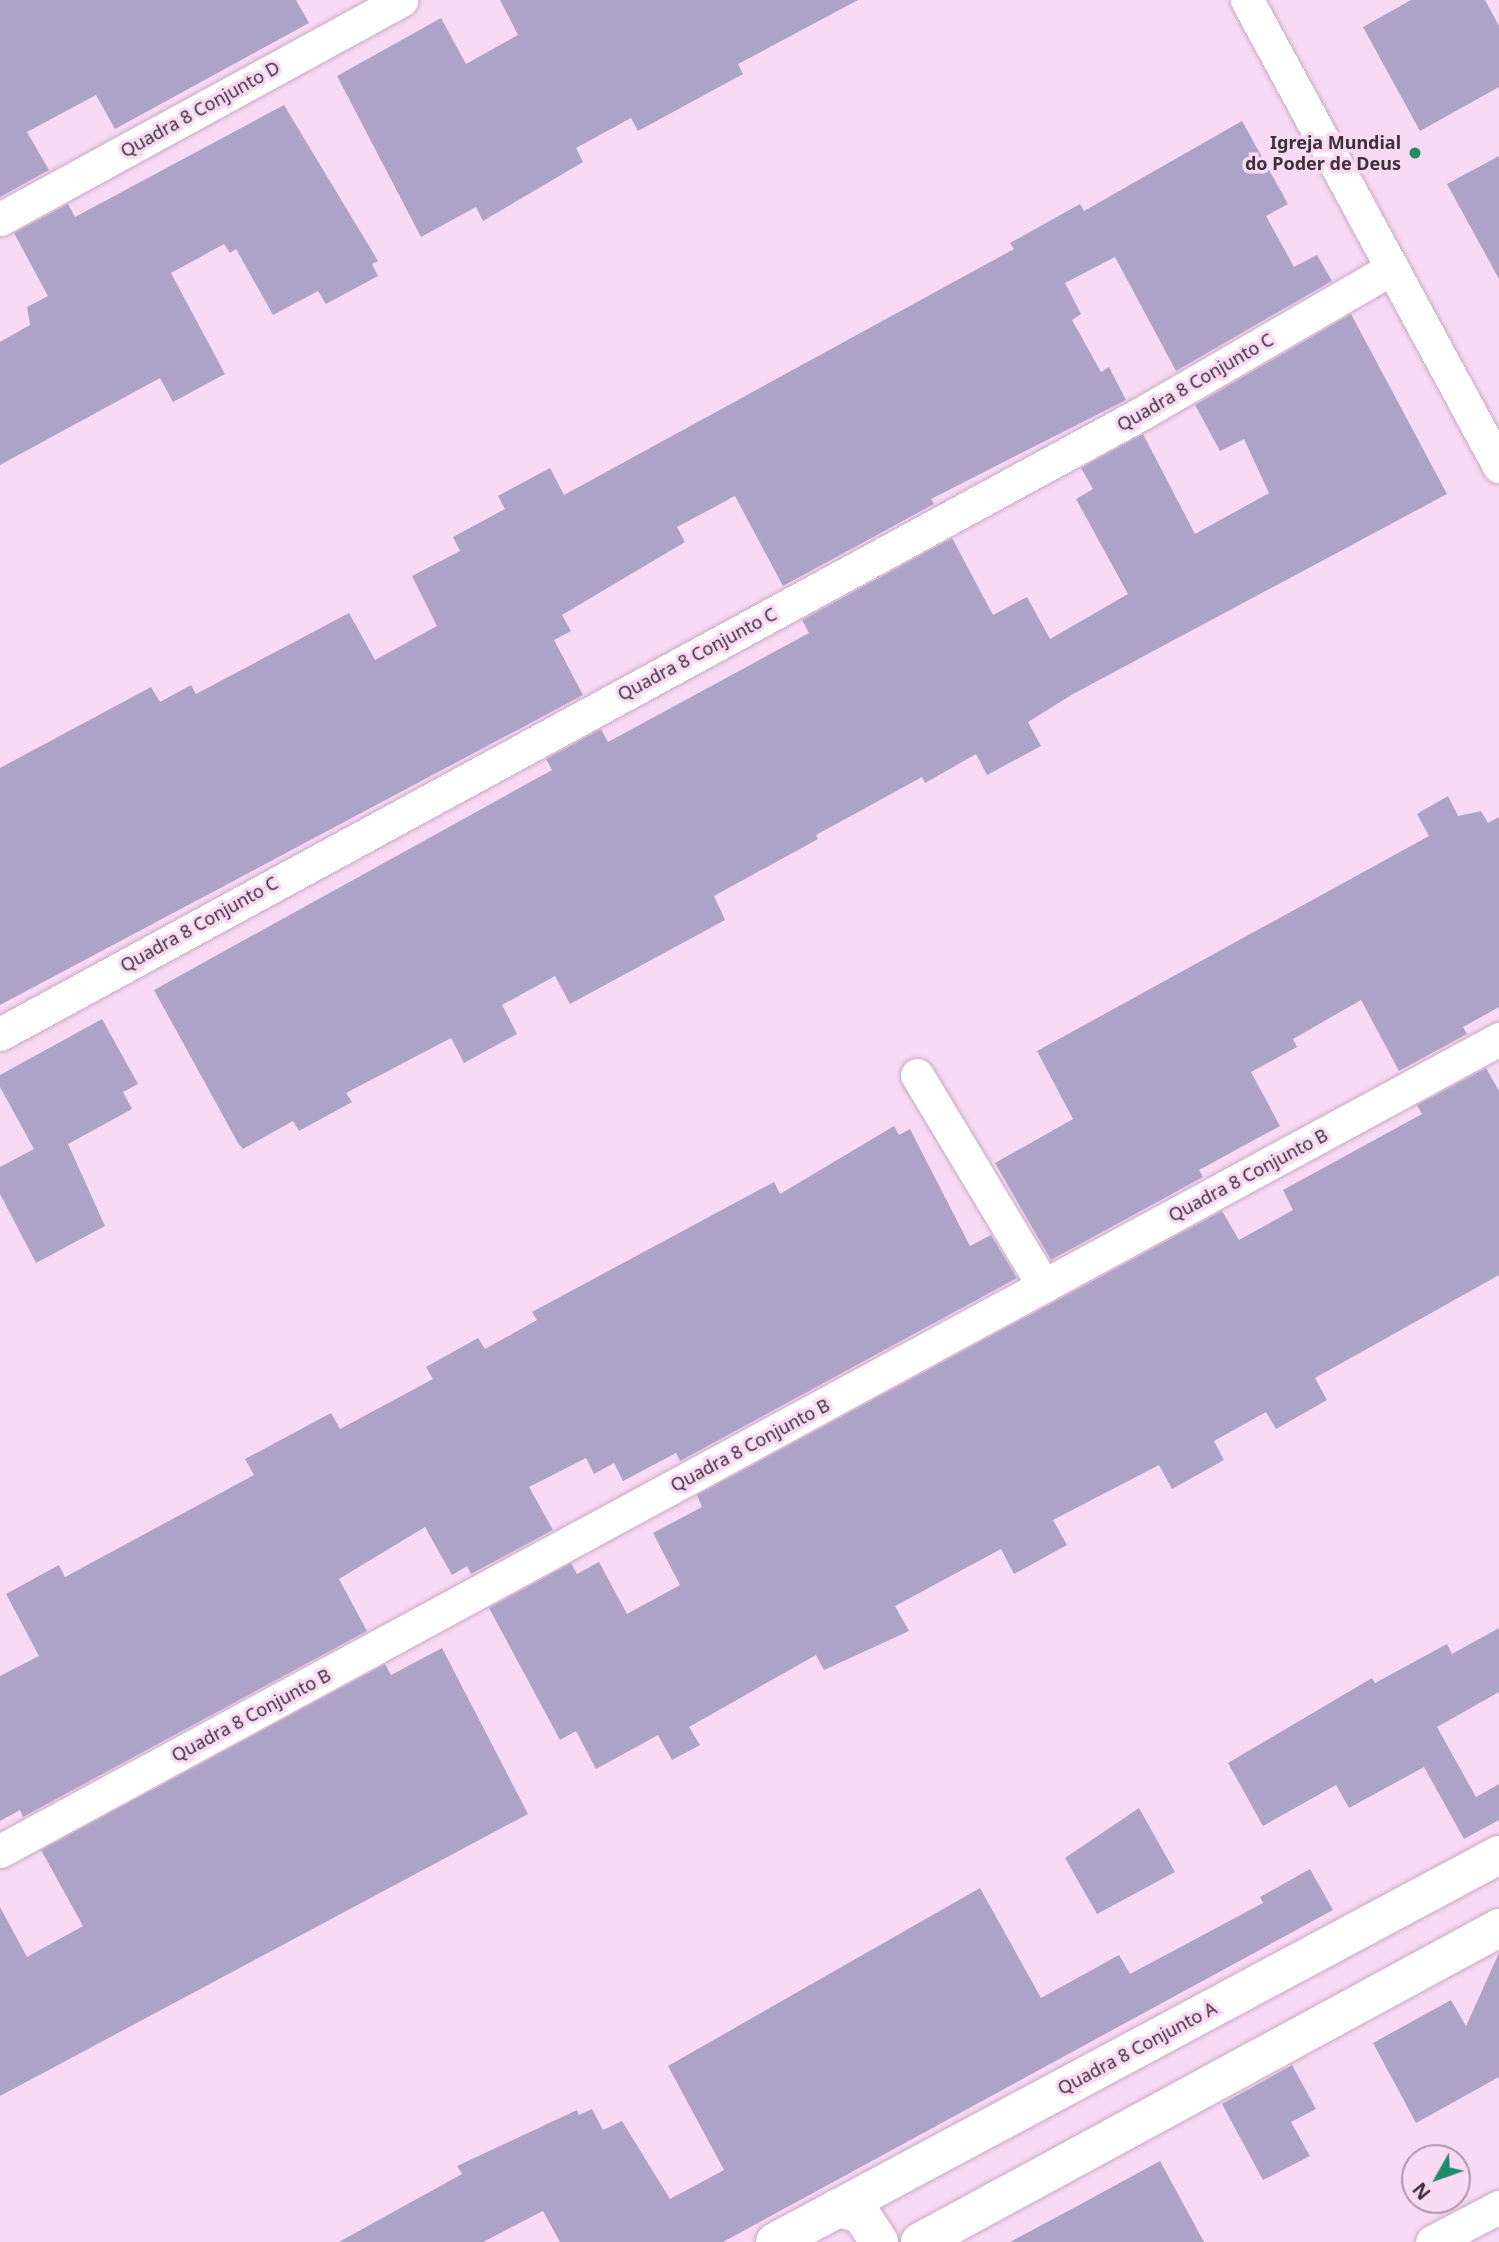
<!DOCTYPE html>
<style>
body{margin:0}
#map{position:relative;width:1499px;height:2242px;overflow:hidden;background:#f9daf5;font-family:"Noto Sans",sans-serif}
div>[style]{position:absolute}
.building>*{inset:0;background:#aca3c6}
.roads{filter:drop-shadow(0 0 2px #c7a9c4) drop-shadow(0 0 2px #c7a9c4)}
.street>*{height:33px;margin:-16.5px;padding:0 16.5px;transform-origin:16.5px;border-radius:16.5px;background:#fff}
.secondary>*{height:38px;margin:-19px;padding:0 19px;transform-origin:19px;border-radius:19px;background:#fff}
.dots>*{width:19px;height:19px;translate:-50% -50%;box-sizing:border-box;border:4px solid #f9daf5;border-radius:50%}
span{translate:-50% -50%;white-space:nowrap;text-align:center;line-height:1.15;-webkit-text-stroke:7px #f9daf5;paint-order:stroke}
.street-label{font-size:18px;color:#3d313b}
.poi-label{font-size:18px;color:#3d313b;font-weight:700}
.right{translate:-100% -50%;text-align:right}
.north{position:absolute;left:1401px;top:2144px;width:70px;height:70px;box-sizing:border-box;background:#f9daf5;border:2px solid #ae96ab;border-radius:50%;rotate:230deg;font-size:19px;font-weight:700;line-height:28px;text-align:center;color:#3d313b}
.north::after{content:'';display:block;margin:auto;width:24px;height:32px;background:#228b68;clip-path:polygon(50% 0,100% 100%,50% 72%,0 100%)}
</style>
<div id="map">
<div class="building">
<div style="clip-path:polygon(0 0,296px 0,309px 23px,115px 129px,96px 95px,27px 132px,49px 170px,0 197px)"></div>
<div style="clip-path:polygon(500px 0,858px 0,738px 64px,743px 74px,638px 131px,631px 118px,576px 148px,583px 162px,483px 221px,476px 207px,421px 237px,337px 76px,441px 18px,466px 64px,518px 35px)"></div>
<div style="clip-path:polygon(1411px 0,1485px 0,1499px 26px,1499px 87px,1420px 131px,1363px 27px)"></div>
<div style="clip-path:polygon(284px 105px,378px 261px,372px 264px,378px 276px,326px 304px,318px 291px,273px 315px,236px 249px,230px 253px,224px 244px,171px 273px,225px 374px,173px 402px,160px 378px,0 465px,0 342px,30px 325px,27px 307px,48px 296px,14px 233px,68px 204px,75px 217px)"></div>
<div style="clip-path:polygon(1242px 121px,1288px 204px,1266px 216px,1294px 267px,1317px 255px,1332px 281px,1176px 371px,1115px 257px,1065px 283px,1081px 314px,1072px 320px,1101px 372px,1109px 367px,1126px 400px,931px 499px,934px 504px,783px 586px,735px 496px,677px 527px,685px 542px,562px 615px,571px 631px,554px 640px,583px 695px,0 1005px,0 768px,151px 687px,160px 702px,191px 685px,196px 694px,349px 613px,375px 660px,437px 626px,412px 576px,460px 551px,453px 537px,505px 509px,498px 496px,550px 468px,564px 495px,1014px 249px,1010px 243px,1080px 204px,1084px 211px)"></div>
<div style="clip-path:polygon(1499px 156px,1499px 279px,1447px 184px)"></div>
<div style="clip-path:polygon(1351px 314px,1447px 494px,1073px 694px,1028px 722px,1041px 746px,987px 775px,976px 754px,925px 783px,922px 777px,816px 835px,818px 839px,714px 896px,725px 920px,570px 1004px,555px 976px,502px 1005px,517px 1034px,464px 1063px,451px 1038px,346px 1093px,352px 1102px,299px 1131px,293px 1121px,243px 1149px,238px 1143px,154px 990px,552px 770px,546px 759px,601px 729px,608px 742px,809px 633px,802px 620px,952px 538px,993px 615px,1027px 597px,1050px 639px,1128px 594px,1076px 499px,1093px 489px,1081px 468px,1143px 434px,1195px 534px,1269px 493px,1244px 439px,1220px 451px,1195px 405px)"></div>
<div style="clip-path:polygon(1448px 796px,1458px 816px,1481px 811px,1488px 823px,1499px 817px,1499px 1007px,1463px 1027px,1467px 1034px,1399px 1071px,1361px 1000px,1293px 1039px,1297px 1047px,1251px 1072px,1280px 1126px,1199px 1170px,1203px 1177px,1051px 1260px,995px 1163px,1073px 1119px,1037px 1051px,1429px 836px,1417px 814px)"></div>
<div style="clip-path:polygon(102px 1019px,138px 1084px,123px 1092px,132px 1109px,68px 1144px,105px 1226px,36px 1263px,0 1194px,0 1167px,34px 1149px,0 1087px,0 1075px)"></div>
<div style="clip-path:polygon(1486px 1068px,1499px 1091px,1499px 1275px,1315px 1378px,1327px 1400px,1276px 1429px,1266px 1412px,1214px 1441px,1224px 1460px,1172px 1489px,1159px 1465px,1053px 1520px,1067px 1545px,1014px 1574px,1001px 1549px,895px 1606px,909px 1631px,824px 1670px,816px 1655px,689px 1727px,700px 1745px,672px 1760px,658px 1735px,596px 1769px,576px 1731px,560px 1740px,489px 1608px,571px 1563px,577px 1574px,599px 1562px,627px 1614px,680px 1585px,653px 1533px,702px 1507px,697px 1495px,1222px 1211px,1239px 1240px,1293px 1210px,1283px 1190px,1422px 1114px,1417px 1105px)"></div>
<div style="clip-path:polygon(894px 1126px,899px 1135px,910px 1129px,970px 1246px,991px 1235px,1017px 1278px,680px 1461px,676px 1453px,623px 1481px,614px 1463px,594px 1474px,586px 1458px,529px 1487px,553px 1530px,471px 1574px,467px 1566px,452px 1575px,425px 1527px,339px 1579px,367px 1631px,23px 1817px,20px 1810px,0 1821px,0 1676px,39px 1656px,6px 1594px,59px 1565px,65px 1577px,254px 1475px,245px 1459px,331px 1413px,340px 1429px,433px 1379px,426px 1367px,478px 1338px,485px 1349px,537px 1320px,532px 1312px,774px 1182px,780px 1194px)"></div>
<div style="clip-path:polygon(1499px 1628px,1499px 1692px,1437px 1727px,1476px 1797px,1499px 1784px,1499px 1820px,1464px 1839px,1424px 1767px,1349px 1808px,1336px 1785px,1263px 1826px,1228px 1763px,1372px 1678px,1375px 1683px,1447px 1644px,1452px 1654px)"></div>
<div style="clip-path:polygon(442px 1648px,528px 1814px,0 2096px,0 1907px,27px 1957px,83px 1926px,41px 1850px,385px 1664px,391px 1675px)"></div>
<div style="clip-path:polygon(1139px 1808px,1175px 1872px,1097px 1914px,1065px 1858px)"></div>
<div style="clip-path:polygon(1310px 1869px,1333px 1910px,723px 2242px,560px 2242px,543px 2211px,483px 2242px,339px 2242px,462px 2174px,457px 2166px,577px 2110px,579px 2115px,592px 2109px,603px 2130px,622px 2121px,670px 2199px,724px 2170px,668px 2066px,980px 1888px,1041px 1998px,1119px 1955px,1130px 1974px,1263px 1903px,1260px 1897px)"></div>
<div style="clip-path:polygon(1499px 1953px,1499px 2077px,1416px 2123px,1373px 2043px,1451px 2000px,1466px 2026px)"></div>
<div style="clip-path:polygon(1292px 2065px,1316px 2109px,1291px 2122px,1310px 2156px,1263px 2180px,1222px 2104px)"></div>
<div style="clip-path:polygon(1160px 2161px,1204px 2242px,1010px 2242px,1081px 2204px)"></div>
</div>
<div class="roads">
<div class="street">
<div style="left:1247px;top:0;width:530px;rotate:61.6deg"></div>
<div style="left:0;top:219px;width:457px;rotate:-28.6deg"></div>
<div style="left:0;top:1034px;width:1302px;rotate:-28.53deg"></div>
<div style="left:1144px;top:412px;width:287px;rotate:-30.1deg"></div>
<div style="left:917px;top:1075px;width:246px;rotate:59deg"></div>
<div style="left:0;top:1851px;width:1705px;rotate:-28.44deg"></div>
<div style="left:1432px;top:2242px;width:76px;rotate:-27.6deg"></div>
</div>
<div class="secondary">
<div style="left:838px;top:2208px;width:24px;rotate:15deg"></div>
<div style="left:861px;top:2214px;width:33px;rotate:57deg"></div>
<div style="left:775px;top:2242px;width:821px;rotate:-28.13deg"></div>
<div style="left:920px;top:2242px;width:659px;rotate:-28.47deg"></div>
</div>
</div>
<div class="dots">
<div style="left:1415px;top:153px;background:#228b68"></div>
</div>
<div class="street-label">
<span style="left:200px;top:109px;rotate:-29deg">Quadra 8 Conjunto D</span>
<span style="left:1195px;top:382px;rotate:-30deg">Quadra 8 Conjunto C</span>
<span style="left:697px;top:654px;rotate:-28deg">Quadra 8 Conjunto C</span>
<span style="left:199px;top:924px;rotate:-29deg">Quadra 8 Conjunto C</span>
<span style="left:1248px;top:1175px;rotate:-28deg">Quadra 8 Conjunto B</span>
<span style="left:750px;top:1445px;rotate:-28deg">Quadra 8 Conjunto B</span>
<span style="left:251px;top:1715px;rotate:-28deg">Quadra 8 Conjunto B</span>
<span style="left:1137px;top:2048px;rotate:-28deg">Quadra 8 Conjunto A</span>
</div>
<div class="poi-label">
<span class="right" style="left:1401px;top:153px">Igreja Mundial<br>do Poder de Deus</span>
</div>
<div class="north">N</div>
</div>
